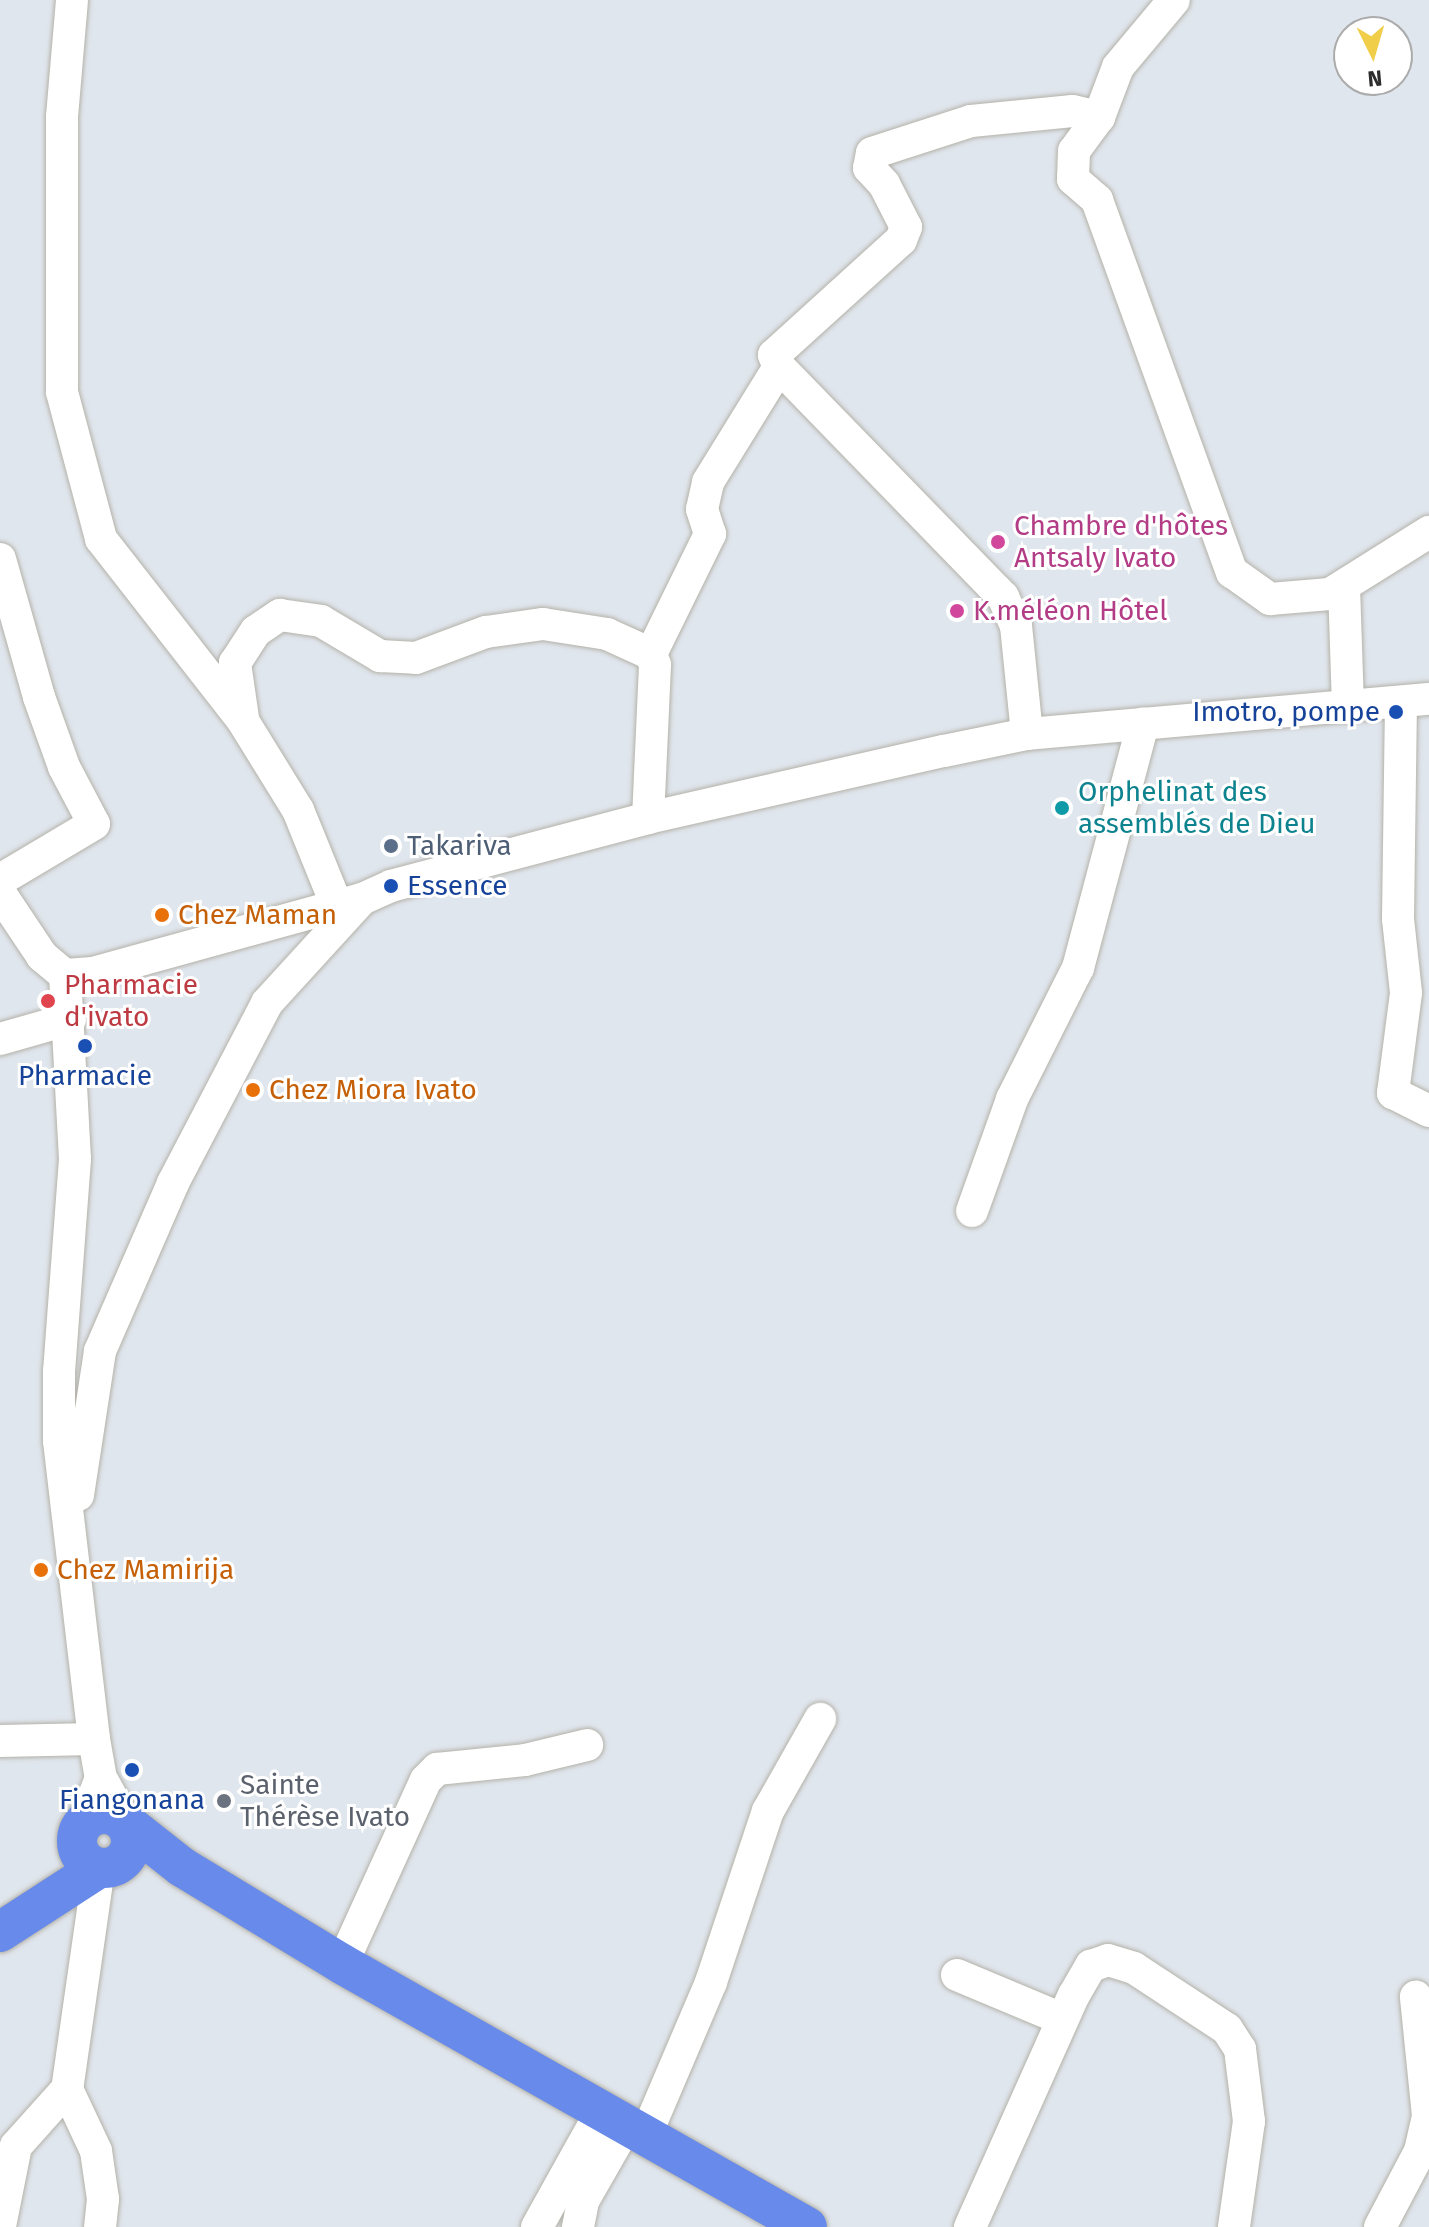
<!DOCTYPE html>
<meta charset="utf-8">
<style>
body{margin:0}
#map{position:relative;width:1429px;height:2227px;overflow:hidden;background:#e0e6ed;font-family:"Fira Sans",sans-serif}
div>[style]{position:absolute}
.roads{filter:drop-shadow(0 0 2px #b4b2a9) drop-shadow(0 0 2px #b4b2a9)}
.minor>*{height:32px;margin:-16px;padding:0 16px;transform-origin:16px;border-radius:16px;background:#fff}
.major>*{height:40px;margin:-20px;padding:0 20px;transform-origin:20px;border-radius:20px;background:#688aea}
.major>.ring{margin:-20px;padding:0;box-sizing:content-box;background:none;border:40px solid #688aea;border-radius:50%}
.dots>*{width:22px;height:22px;translate:-50% -50%;box-sizing:border-box;border:4px solid #fff;border-radius:50%}
span{translate:-50% -50%;white-space:nowrap;text-align:center;line-height:1.15;-webkit-text-stroke:6px #fff;paint-order:stroke}
.hotel-label{font-size:28px;color:#b23c85}
.left{translate:0 -50%;text-align:left}
.transit-label{font-size:28px;color:#164399}
.right{translate:-100% -50%;text-align:right}
.culture-label{font-size:28px;color:#0d838f}
.service-label{font-size:28px;color:#4e5e75}
.food-label{font-size:28px;color:#c56008}
.health-label{font-size:28px;color:#be3a42}
.worship-label{font-size:28px;color:#5b616d}
.north{position:absolute;left:1333px;top:16px;width:80px;height:80px;box-sizing:border-box;background:#fff;border:2px solid #ababab;border-radius:50%;rotate:175deg;font-size:22px;font-weight:700;line-height:32px;text-align:center;color:#2d2d2d}
.north::after{content:'';display:block;margin:auto;width:28px;height:36px;background:#f1ce49;clip-path:polygon(50% 0,100% 100%,50% 72%,0 100%)}
</style>
<div id="map">
<div class="roads">
<div class="minor">
<div style="left:72px;top:0;width:117px;rotate:94.9deg"></div>
<div style="left:62px;top:117px;width:275px;rotate:90deg"></div>
<div style="left:62px;top:392px;width:152px;rotate:75.1deg"></div>
<div style="left:101px;top:539px;width:231px;rotate:52deg"></div>
<div style="left:243px;top:721px;width:105px;rotate:58.3deg"></div>
<div style="left:298px;top:810px;width:104px;rotate:67.9deg"></div>
<div style="left:1099px;top:117px;width:42px;rotate:126.3deg"></div>
<div style="left:1074px;top:151px;width:28px;rotate:92deg"></div>
<div style="left:1073px;top:179px;width:32px;rotate:41deg"></div>
<div style="left:1097px;top:200px;width:396px;rotate:70.1deg"></div>
<div style="left:1232px;top:572px;width:47px;rotate:35.4deg"></div>
<div style="left:1270px;top:599px;width:60px;rotate:-4.8deg"></div>
<div style="left:1330px;top:594px;width:117px;rotate:-32.1deg"></div>
<div style="left:0;top:559px;width:143px;rotate:74.2deg"></div>
<div style="left:39px;top:697px;width:74px;rotate:70.3deg"></div>
<div style="left:64px;top:767px;width:64px;rotate:62.2deg"></div>
<div style="left:94px;top:824px;width:109px;rotate:149.2deg"></div>
<div style="left:1344px;top:586px;width:121px;rotate:88.1deg"></div>
<div style="left:651px;top:654px;width:134px;rotate:-63.8deg"></div>
<div style="left:710px;top:534px;width:26px;rotate:-108deg"></div>
<div style="left:702px;top:509px;width:28px;rotate:-77deg"></div>
<div style="left:708px;top:482px;width:135px;rotate:-58.3deg"></div>
<div style="left:1401px;top:702px;width:217px;rotate:90.8deg"></div>
<div style="left:1398px;top:919px;width:74px;rotate:83.8deg"></div>
<div style="left:1406px;top:993px;width:101px;rotate:97.4deg"></div>
<div style="left:1393px;top:1093px;width:40px;rotate:26.6deg"></div>
<div style="left:243px;top:718px;width:56px;rotate:-98.3deg"></div>
<div style="left:235px;top:663px;width:38px;rotate:-57deg"></div>
<div style="left:256px;top:631px;width:29px;rotate:-34deg"></div>
<div style="left:280px;top:615px;width:41px;rotate:8.3deg"></div>
<div style="left:321px;top:621px;width:69px;rotate:30.7deg"></div>
<div style="left:380px;top:656px;width:36px;rotate:3deg"></div>
<div style="left:416px;top:658px;width:75px;rotate:-20.4deg"></div>
<div style="left:486px;top:632px;width:58px;rotate:-8deg"></div>
<div style="left:543px;top:624px;width:65px;rotate:8.9deg"></div>
<div style="left:607px;top:634px;width:48px;rotate:24.4deg"></div>
<div style="left:651px;top:654px;width:12px;rotate:70deg"></div>
<div style="left:655px;top:665px;width:153px;rotate:92.6deg"></div>
<div style="left:1027px;top:734px;width:109px;rotate:-95.8deg"></div>
<div style="left:1016px;top:626px;width:32px;rotate:-114deg"></div>
<div style="left:1003px;top:597px;width:321px;rotate:-134.2deg"></div>
<div style="left:779px;top:367px;width:13px;rotate:-113deg"></div>
<div style="left:774px;top:355px;width:171px;rotate:-42.2deg"></div>
<div style="left:901px;top:240px;width:14px;rotate:-69deg"></div>
<div style="left:906px;top:227px;width:48px;rotate:-117.1deg"></div>
<div style="left:884px;top:184px;width:22px;rotate:-133deg"></div>
<div style="left:869px;top:168px;width:15px;rotate:-79deg"></div>
<div style="left:872px;top:153px;width:104px;rotate:-17.9deg"></div>
<div style="left:971px;top:121px;width:102px;rotate:-5.6deg"></div>
<div style="left:1073px;top:111px;width:27px;rotate:13deg"></div>
<div style="left:1099px;top:117px;width:53px;rotate:-69.2deg"></div>
<div style="left:1118px;top:67px;width:87px;rotate:-50.1deg"></div>
<div style="left:0;top:893px;width:76px;rotate:56.3deg"></div>
<div style="left:42px;top:956px;width:30px;rotate:40deg"></div>
<div style="left:65px;top:975px;width:28px;rotate:-4deg"></div>
<div style="left:93px;top:973px;width:279px;rotate:-15.4deg"></div>
<div style="left:362px;top:899px;width:32px;rotate:-24deg"></div>
<div style="left:391px;top:886px;width:266px;rotate:-14.8deg"></div>
<div style="left:648px;top:818px;width:303px;rotate:-12.8deg"></div>
<div style="left:944px;top:751px;width:85px;rotate:-11.6deg"></div>
<div style="left:1027px;top:734px;width:404px;rotate:-5deg"></div>
<div style="left:65px;top:975px;width:184px;rotate:86.9deg"></div>
<div style="left:75px;top:1159px;width:213px;rotate:94.3deg"></div>
<div style="left:59px;top:1371px;width:70px;rotate:90deg"></div>
<div style="left:59px;top:1441px;width:300px;rotate:83.3deg"></div>
<div style="left:94px;top:1739px;width:40px;rotate:80deg"></div>
<div style="left:101px;top:1778px;width:51px;rotate:60.9deg"></div>
<div style="left:0;top:1039px;width:73px;rotate:-15.9deg"></div>
<div style="left:972px;top:1211px;width:119px;rotate:-70.3deg"></div>
<div style="left:1012px;top:1099px;width:147px;rotate:-63.3deg"></div>
<div style="left:1078px;top:968px;width:253px;rotate:-75.1deg"></div>
<div style="left:78px;top:1495px;width:146px;rotate:-81.3deg"></div>
<div style="left:100px;top:1351px;width:183px;rotate:-66.5deg"></div>
<div style="left:173px;top:1183px;width:203px;rotate:-62.4deg"></div>
<div style="left:267px;top:1003px;width:141px;rotate:-47.6deg"></div>
<div style="left:0;top:1741px;width:94px;rotate:-1.2deg"></div>
<div style="left:84px;top:1821px;width:46px;rotate:-68.4deg"></div>
<div style="left:99px;top:1868px;width:223px;rotate:98.2deg"></div>
<div style="left:67px;top:2089px;width:68px;rotate:64.9deg"></div>
<div style="left:96px;top:2151px;width:49px;rotate:81.7deg"></div>
<div style="left:103px;top:2199px;width:28px;rotate:96deg"></div>
<div style="left:342px;top:1964px;width:202px;rotate:-65.5deg"></div>
<div style="left:426px;top:1780px;width:16px;rotate:-45deg"></div>
<div style="left:437px;top:1769px;width:88px;rotate:-5.8deg"></div>
<div style="left:525px;top:1760px;width:64px;rotate:-13.6deg"></div>
<div style="left:957px;top:1975px;width:114px;rotate:22.7deg"></div>
<div style="left:645px;top:2137px;width:168px;rotate:-66.9deg"></div>
<div style="left:711px;top:1982px;width:180px;rotate:-71.6deg"></div>
<div style="left:768px;top:1811px;width:106px;rotate:-60.5deg"></div>
<div style="left:0;top:2226px;width:82px;rotate:-78.7deg"></div>
<div style="left:16px;top:2146px;width:76px;rotate:-48.2deg"></div>
<div style="left:537px;top:2227px;width:132px;rotate:-60.9deg"></div>
<div style="left:578px;top:2227px;width:26px;rotate:-79deg"></div>
<div style="left:583px;top:2201px;width:86px;rotate:-60.2deg"></div>
<div style="left:970px;top:2227px;width:254px;rotate:-65.9deg"></div>
<div style="left:1074px;top:1995px;width:34px;rotate:-60deg"></div>
<div style="left:1091px;top:1966px;width:18px;rotate:-19deg"></div>
<div style="left:1108px;top:1960px;width:27px;rotate:17deg"></div>
<div style="left:1134px;top:1968px;width:111px;rotate:33.3deg"></div>
<div style="left:1227px;top:2029px;width:24px;rotate:57deg"></div>
<div style="left:1240px;top:2049px;width:73px;rotate:82.9deg"></div>
<div style="left:1249px;top:2121px;width:107px;rotate:98.1deg"></div>
<div style="left:1380px;top:2227px;width:86px;rotate:-62.2deg"></div>
<div style="left:1420px;top:2151px;width:36px;rotate:-77deg"></div>
<div style="left:1428px;top:2116px;width:120px;rotate:-95.8deg"></div>
</div>
<div class="major">
<div class="ring" style="left:77px;top:1814px;width:14px;height:14px"></div>
<div style="left:126px;top:1823px;width:71px;rotate:38.2deg"></div>
<div style="left:182px;top:1867px;width:187px;rotate:31.2deg"></div>
<div style="left:342px;top:1964px;width:534px;rotate:29.49deg"></div>
<div style="left:0;top:1932px;width:118px;rotate:-32.9deg"></div>
</div>
</div>
<div class="dots">
<div style="left:998px;top:542px;background:#d1479c"></div>
<div style="left:957px;top:611px;background:#d1479c"></div>
<div style="left:1396px;top:712px;background:#1a4fb4"></div>
<div style="left:1062px;top:808px;background:#0f9aa8"></div>
<div style="left:391px;top:846px;background:#5c6f8a"></div>
<div style="left:391px;top:886px;background:#1a4fb4"></div>
<div style="left:162px;top:915px;background:#e8710a"></div>
<div style="left:48px;top:1001px;background:#e0444e"></div>
<div style="left:85px;top:1046px;background:#1a4fb4"></div>
<div style="left:253px;top:1090px;background:#e8710a"></div>
<div style="left:41px;top:1570px;background:#e8710a"></div>
<div style="left:132px;top:1770px;background:#1a4fb4"></div>
<div style="left:224px;top:1801px;background:#6b7280"></div>
</div>
<div class="hotel-label">
<span class="left" style="left:1014px;top:542px">Chambre d'hôtes<br>Antsaly Ivato</span>
<span class="left" style="left:973px;top:611px">K.méléon Hôtel</span>
</div>
<div class="transit-label">
<span class="right" style="left:1380px;top:712px">Imotro, pompe</span>
<span class="left" style="left:407px;top:886px">Essence</span>
<span style="left:85px;top:1076px">Pharmacie</span>
<span style="left:132px;top:1800px">Fiangonana</span>
</div>
<div class="culture-label">
<span class="left" style="left:1078px;top:808px">Orphelinat des<br>assemblés de Dieu</span>
</div>
<div class="service-label">
<span class="left" style="left:407px;top:846px">Takariva</span>
</div>
<div class="food-label">
<span class="left" style="left:178px;top:915px">Chez Maman</span>
<span class="left" style="left:269px;top:1090px">Chez Miora Ivato</span>
<span class="left" style="left:57px;top:1570px">Chez Mamirija</span>
</div>
<div class="health-label">
<span class="left" style="left:64px;top:1001px">Pharmacie<br>d'ivato</span>
</div>
<div class="worship-label">
<span class="left" style="left:240px;top:1801px">Sainte<br>Thérèse Ivato</span>
</div>
<div class="north">N</div>
</div>
